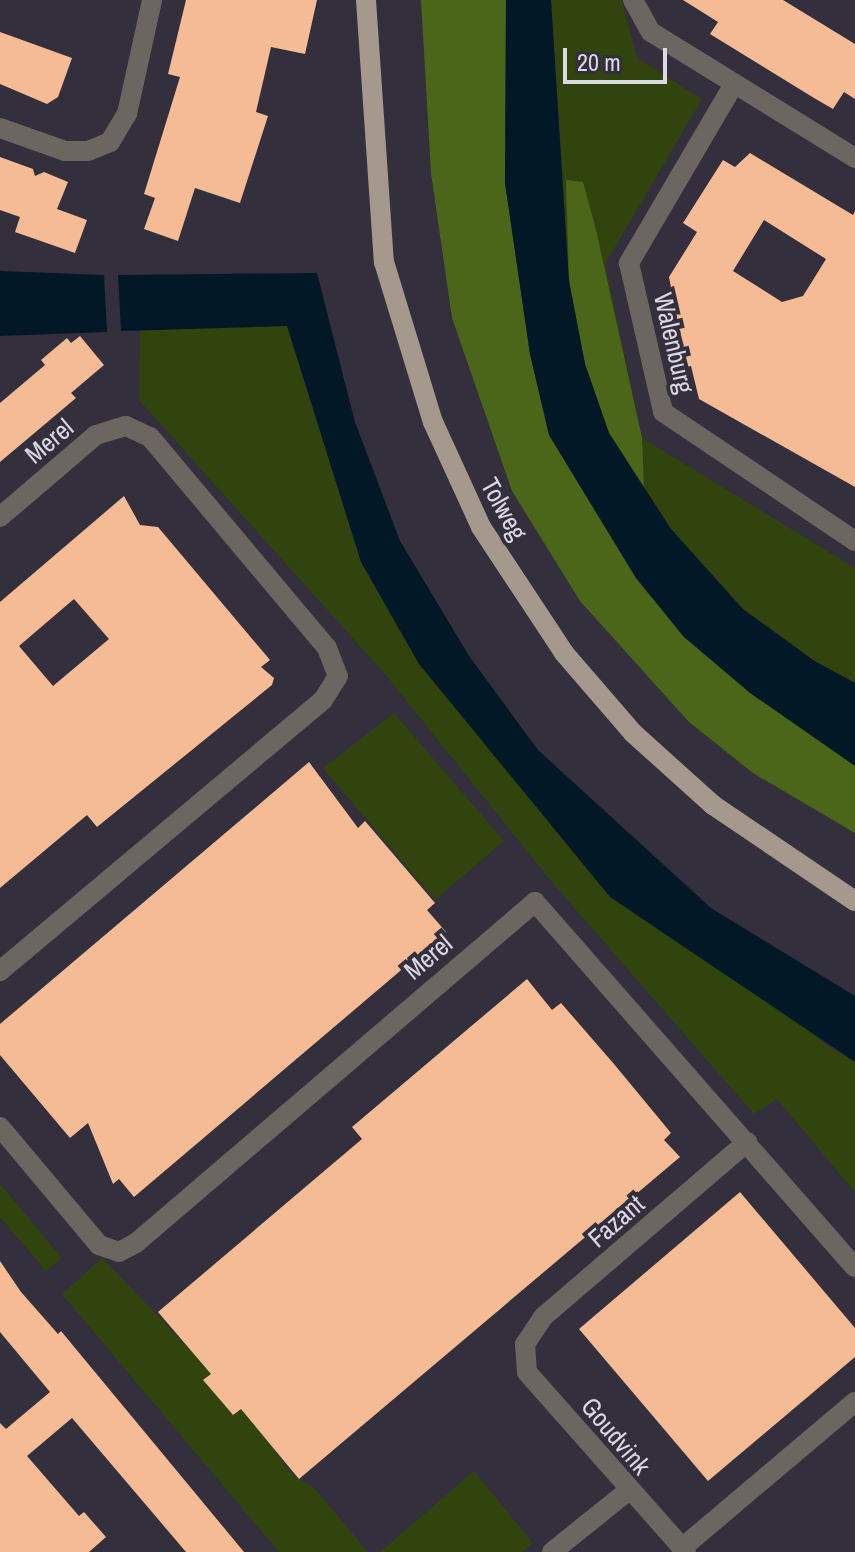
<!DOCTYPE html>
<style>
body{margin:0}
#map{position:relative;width:855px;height:1552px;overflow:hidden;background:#332f3d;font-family:"Archivo Narrow",sans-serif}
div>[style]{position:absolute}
.green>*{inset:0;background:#32440e}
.forest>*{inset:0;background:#4c6619}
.water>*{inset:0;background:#031827}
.building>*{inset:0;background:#f5bb94}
.minor>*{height:20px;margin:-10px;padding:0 10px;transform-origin:10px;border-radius:10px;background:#6c6660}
.major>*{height:20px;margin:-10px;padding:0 10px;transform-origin:10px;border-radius:10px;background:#a5998d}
span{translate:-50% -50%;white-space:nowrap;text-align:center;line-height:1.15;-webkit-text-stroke:8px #332f3d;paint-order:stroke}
.street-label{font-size:26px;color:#dbd9e3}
.scale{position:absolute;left:563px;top:48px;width:104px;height:36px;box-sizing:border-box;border:4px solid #dbd9e3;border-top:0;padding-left:10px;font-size:24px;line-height:28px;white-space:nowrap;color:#dbd9e3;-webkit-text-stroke:6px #332f3d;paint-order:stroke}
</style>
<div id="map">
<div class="green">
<div style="clip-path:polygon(551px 0,622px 0,637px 58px,702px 99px,605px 264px,642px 438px,855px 568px,855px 683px,813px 660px,743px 609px,671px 529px,609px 433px,585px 364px,569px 281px)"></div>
<div style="clip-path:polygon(287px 325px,361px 562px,419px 664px,823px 1043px,855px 1062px,855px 1192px,777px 1099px,754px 1114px,551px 881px,385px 674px,139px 400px,140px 330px)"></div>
<div style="clip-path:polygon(394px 713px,504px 841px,435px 900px,323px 768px)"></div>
<div style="clip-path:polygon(0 1184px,62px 1258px,46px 1271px,0 1217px)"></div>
<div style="clip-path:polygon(102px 1258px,212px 1372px,204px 1380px,233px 1415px,243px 1408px,293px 1475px,314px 1488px,368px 1552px,279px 1552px,62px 1294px)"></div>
<div style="clip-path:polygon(474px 1471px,533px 1543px,522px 1552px,380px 1552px)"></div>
</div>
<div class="forest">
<div style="clip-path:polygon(421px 0,506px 0,505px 183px,530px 354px,549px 435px,636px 578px,684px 637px,855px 766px,855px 833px,753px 773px,689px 722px,580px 601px,512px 491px,452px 318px,431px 173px)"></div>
<div style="clip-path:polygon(566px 180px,583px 182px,596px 230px,642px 438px,644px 488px,609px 433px,585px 364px,569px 281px)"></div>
</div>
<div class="water">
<div style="clip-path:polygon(506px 0,551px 0,569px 281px,585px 364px,609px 433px,671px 529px,743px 609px,813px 660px,855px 683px,855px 766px,750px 693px,684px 637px,636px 578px,549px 435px,530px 354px,505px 183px)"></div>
<div style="clip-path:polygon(0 271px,104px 275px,107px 332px,0 336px)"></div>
<div style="clip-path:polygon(317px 273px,355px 422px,400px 541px,469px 656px,538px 750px,711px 908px,855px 996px,855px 1062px,610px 897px,419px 664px,361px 562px,287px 326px,121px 331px,118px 275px)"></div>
</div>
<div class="building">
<div style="clip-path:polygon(186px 0,317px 0,305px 54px,271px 47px,256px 112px,268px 116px,240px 203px,195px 188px,178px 241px,144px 229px,155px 198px,144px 194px,180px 77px,168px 74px)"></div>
<div style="clip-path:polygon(683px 0,783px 0,855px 44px,855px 99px,844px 92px,833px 109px,814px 98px,710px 34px,718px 22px)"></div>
<div style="clip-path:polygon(0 32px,72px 58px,58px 97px,47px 104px,0 84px)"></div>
<div style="clip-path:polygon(evenodd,750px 153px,853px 215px,855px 211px,855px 487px,699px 399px,691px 366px,686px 367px,669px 277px,697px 232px,683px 223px,723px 160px,735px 167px,750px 153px,764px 220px,826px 259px,803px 296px,782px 302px,733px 271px,764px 220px)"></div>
<div style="clip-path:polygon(0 157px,33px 169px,35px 176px,44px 172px,68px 182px,57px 209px,87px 220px,75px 253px,15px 232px,20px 217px,0 210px)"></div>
<div style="clip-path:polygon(80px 336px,104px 365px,71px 393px,76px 398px,0 462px,0 403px,45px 365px,41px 360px,67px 338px,71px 343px)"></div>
<div style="clip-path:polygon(evenodd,124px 496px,140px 525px,158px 527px,270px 660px,261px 667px,274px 678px,272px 685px,97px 827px,87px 815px,0 888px,0 602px,124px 496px,74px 599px,109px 639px,53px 686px,19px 646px,74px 599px)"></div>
<div style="clip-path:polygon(309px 762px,358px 828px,365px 821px,435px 903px,427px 910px,446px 932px,134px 1197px,119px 1179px,113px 1184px,88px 1123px,70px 1138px,0 1055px,0 1024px)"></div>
<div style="clip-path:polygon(527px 979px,552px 1010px,561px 1003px,614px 1064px,671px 1133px,664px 1140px,680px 1157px,299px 1479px,241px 1409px,233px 1415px,222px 1402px,203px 1380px,211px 1374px,158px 1312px,362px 1139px,352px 1127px)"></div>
<div style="clip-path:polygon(740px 1192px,855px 1328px,855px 1357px,708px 1481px,579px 1329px)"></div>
<div style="clip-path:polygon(0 1261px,21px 1292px,58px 1334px,61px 1331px,244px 1552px,186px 1552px,72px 1418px,27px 1456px,79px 1516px,84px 1512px,106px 1537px,89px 1552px,0 1552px,0 1423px,6px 1429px,50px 1392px,0 1332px)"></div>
</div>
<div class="minor">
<div style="left:633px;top:0;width:37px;rotate:61deg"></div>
<div style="left:651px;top:32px;width:240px;rotate:31.7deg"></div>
<div style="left:734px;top:84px;width:208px;rotate:120.4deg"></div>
<div style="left:629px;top:263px;width:153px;rotate:77.1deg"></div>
<div style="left:663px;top:412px;width:231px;rotate:33.9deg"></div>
<div style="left:0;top:128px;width:69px;rotate:19.5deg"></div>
<div style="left:65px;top:151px;width:23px"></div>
<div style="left:88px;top:151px;width:24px;rotate:-22deg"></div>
<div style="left:110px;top:142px;width:33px;rotate:-59deg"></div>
<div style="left:127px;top:114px;width:117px;rotate:-77.6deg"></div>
<div style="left:0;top:517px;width:126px;rotate:-40.5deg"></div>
<div style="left:96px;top:435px;width:31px;rotate:-17deg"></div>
<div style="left:126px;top:426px;width:26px;rotate:25deg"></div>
<div style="left:150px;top:437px;width:275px;rotate:50deg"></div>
<div style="left:327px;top:648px;width:30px;rotate:69deg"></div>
<div style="left:338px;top:676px;width:28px;rotate:122deg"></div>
<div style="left:323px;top:700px;width:422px;rotate:140deg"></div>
<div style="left:0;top:1127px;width:154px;rotate:50deg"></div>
<div style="left:99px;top:1245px;width:21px;rotate:19deg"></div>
<div style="left:119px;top:1252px;width:19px;rotate:-28deg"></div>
<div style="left:136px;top:1243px;width:525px;rotate:-40.52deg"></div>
<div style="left:535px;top:902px;width:485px;rotate:48.8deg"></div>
<div style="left:682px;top:1548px;width:226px;rotate:-40.2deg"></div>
<div style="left:552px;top:1552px;width:97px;rotate:-38.8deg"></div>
<div style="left:686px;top:1552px;width:240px;rotate:-131.5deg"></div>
<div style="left:527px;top:1372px;width:28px;rotate:-94deg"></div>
<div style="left:525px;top:1344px;width:32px;rotate:-56deg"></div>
<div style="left:543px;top:1317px;width:269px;rotate:-40.6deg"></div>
</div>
<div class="major">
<div style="left:366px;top:0;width:263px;rotate:86.1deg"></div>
<div style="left:384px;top:262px;width:167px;rotate:73deg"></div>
<div style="left:433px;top:422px;width:115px;rotate:65.4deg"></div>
<div style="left:481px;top:527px;width:151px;rotate:56.6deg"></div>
<div style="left:564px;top:653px;width:106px;rotate:49.2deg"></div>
<div style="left:633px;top:733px;width:108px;rotate:42deg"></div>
<div style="left:713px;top:805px;width:171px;rotate:34.1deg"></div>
</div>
<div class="street-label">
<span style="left:674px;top:343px;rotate:77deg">Walenburg</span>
<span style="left:49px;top:441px;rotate:-40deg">Merel</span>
<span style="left:504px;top:509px;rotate:61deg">Tolweg</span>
<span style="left:428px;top:957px;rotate:-40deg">Merel</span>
<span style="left:616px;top:1221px;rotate:-41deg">Fazant</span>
<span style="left:616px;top:1436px;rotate:50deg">Goudvink</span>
</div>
<div class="scale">20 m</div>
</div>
